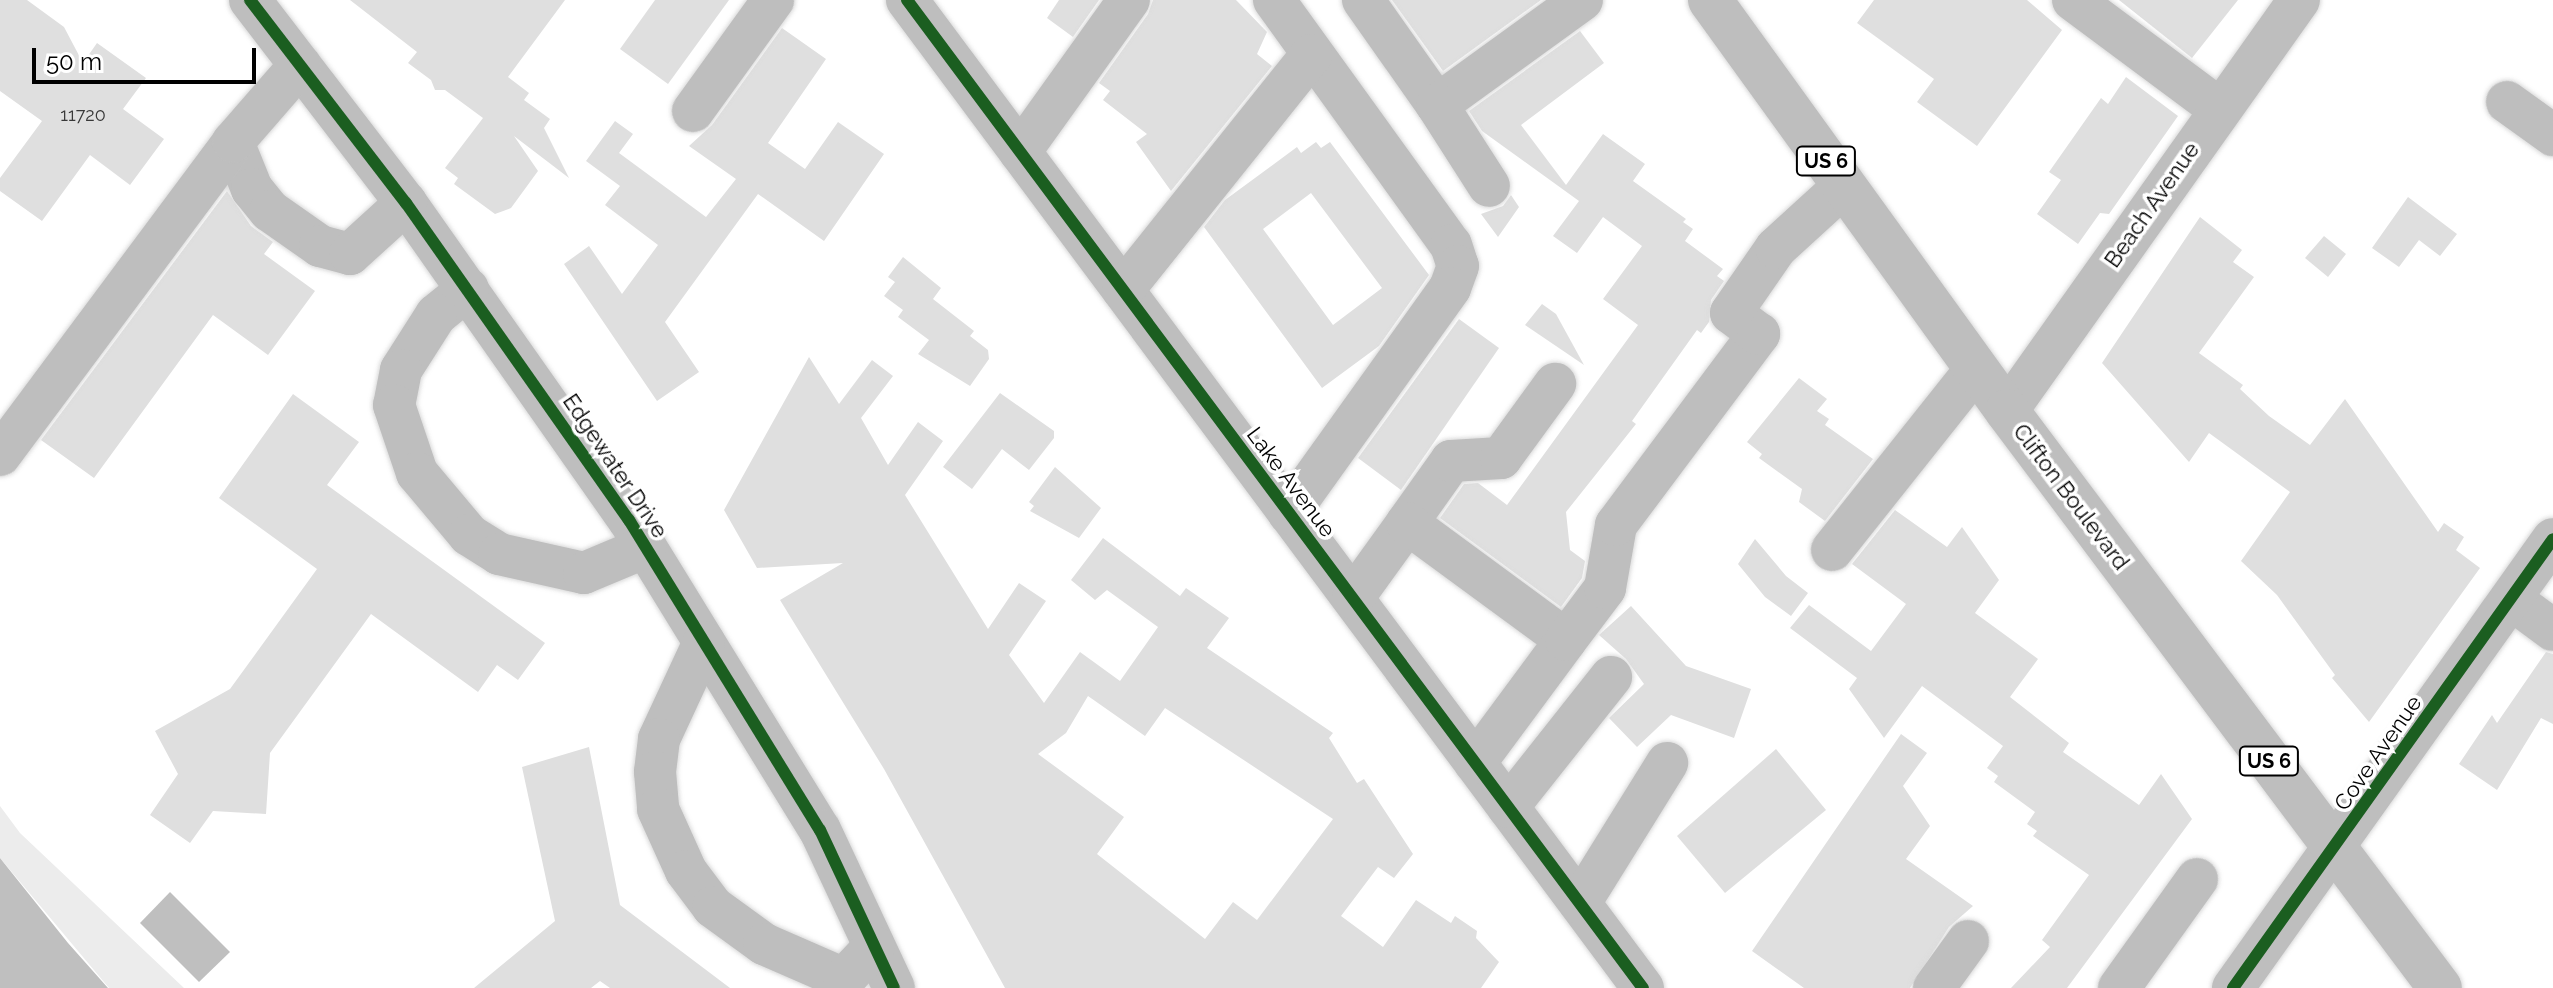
<!DOCTYPE html>
<style>
body{margin:0}
#map{position:relative;width:2553px;height:988px;overflow:hidden;background:#fff;font-family:Raleway,sans-serif}
div>[style]{position:absolute}
.green>*{inset:0;background:#ececec}
.water>*{inset:0;background:#bfbfbf}
.building>*{inset:0;background:#dfdfdf}
.roads{filter:drop-shadow(0 0 2px #dbdbdb) drop-shadow(0 0 2px #dbdbdb)}
.minor>*{height:42px;margin:-21px;padding:0 21px;transform-origin:21px;border-radius:21px;background:#bebebe}
.major>*{height:44px;margin:-22px;padding:0 22px;transform-origin:22px;border-radius:22px;background:#bebebe}
.cycleway>*{height:12px;margin:-6px;padding:0 6px;transform-origin:6px;border-radius:6px;background:#1b5e20}
span{translate:-50% -50%;white-space:nowrap;text-align:center;line-height:1.15;-webkit-text-stroke:7px #fff;paint-order:stroke}
.number-label{font-size:18px;color:#383838}
.number-label span{-webkit-text-stroke-width:0}
.shield-label span{padding:2px 6px;background:#fff;border:2px solid;border-radius:6px;-webkit-text-stroke-width:0}
.shield-label{font-size:20px;color:#000;font-weight:700}
.street-label{font-size:22px;color:#000}
.scale{position:absolute;left:32px;top:48px;width:224px;height:36px;box-sizing:border-box;border:4px solid #000;border-top:0;padding-left:10px;font-size:24px;line-height:28px;white-space:nowrap;color:#000;-webkit-text-stroke:6px #fff;paint-order:stroke}
</style>
<div id="map">
<div class="green">
<div style="clip-path:polygon(0 806px,20px 833px,184px 988px,109px 988px,0 858px)"></div>
</div>
<div class="water">
<div style="clip-path:polygon(0 858px,68px 943px,108px 988px,0 988px)"></div>
<div style="clip-path:polygon(170px 892px,230px 952px,199px 982px,140px 923px)"></div>
</div>
<div class="building">
<div style="clip-path:polygon(0 0,27px 0,64px 27px,83px 63px,97px 43px,146px 78px,123px 109px,164px 139px,130px 185px,90px 155px,42px 221px,0 191px,0 178px,42px 121px,0 91px)"></div>
<div style="clip-path:polygon(350px 0,565px 0,508px 77px,529px 93px,524px 100px,550px 119px,544px 128px,569px 178px,514px 136px,538px 171px,511px 208px,495px 214px,454px 184px,458px 178px,445px 168px,483px 118px,445px 90px,435px 90px,431px 80px,408px 63px,417px 52px)"></div>
<div style="clip-path:polygon(655px 0,729px 0,668px 84px,620px 49px)"></div>
<div style="clip-path:polygon(1059px 0,1099px 0,1073px 37px,1047px 18px)"></div>
<div style="clip-path:polygon(1153px 0,1236px 0,1267px 32px,1257px 54px,1272px 66px,1171px 191px,1136px 142px,1147px 134px,1103px 100px,1110px 91px,1099px 83px,1148px 14px)"></div>
<div style="clip-path:polygon(1392px 0,1541px 0,1443px 71px)"></div>
<div style="clip-path:polygon(1874px 0,2027px 0,2062px 30px,1977px 146px,1917px 102px,1934px 79px,1857px 23px)"></div>
<div style="clip-path:polygon(2119px 0,2238px 0,2192px 58px)"></div>
<div style="clip-path:polygon(782px 28px,826px 59px,768px 143px,805px 169px,838px 122px,884px 154px,824px 241px,758px 194px,665px 322px,699px 372px,657px 401px,564px 264px,589px 246px,622px 294px,658px 245px,605px 205px,620px 186px,586px 161px,615px 121px,633px 134px,619px 153px,706px 217px,736px 179px,689px 146px,712px 125px)"></div>
<div style="clip-path:polygon(1580px 31px,1604px 63px,1521px 125px,1566px 185px,1603px 134px,1645px 164px,1633px 181px,1686px 219px,1683px 222px,1693px 229px,1685px 241px,1723px 269px,1717px 276px,1724px 281px,1711px 300px,1709px 322px,1701px 333px,1697px 330px,1632px 421px,1636px 424px,1566px 512px,1570px 550px,1585px 561px,1582px 578px,1561px 607px,1440px 518px,1464px 484px,1478px 483px,1507px 505px,1638px 325px,1603px 299px,1642px 246px,1603px 217px,1577px 253px,1553px 236px,1579px 201px,1482px 131px,1469px 111px)"></div>
<div style="clip-path:polygon(2126px 77px,2178px 116px,2109px 214px,2100px 213px,2078px 244px,2037px 214px,2061px 180px,2049px 172px,2101px 98px,2108px 104px)"></div>
<div style="clip-path:polygon(evenodd,1316px 142px,1321px 148px,1330px 142px,1429px 275px,1379px 346px,1322px 388px,1204px 227px,1225px 200px,1297px 147px,1301px 153px,1316px 142px,1311px 193px,1382px 288px,1333px 325px,1263px 229px,1311px 193px)"></div>
<div style="clip-path:polygon(227px 191px,251px 226px,273px 242px,264px 254px,315px 291px,268px 355px,213px 315px,94px 478px,41px 440px)"></div>
<div style="clip-path:polygon(1511px 195px,1519px 207px,1498px 237px,1481px 214px,1503px 206px)"></div>
<div style="clip-path:polygon(2408px 197px,2457px 234px,2440px 256px,2419px 240px,2399px 267px,2372px 248px)"></div>
<div style="clip-path:polygon(2200px 217px,2242px 250px,2233px 262px,2254px 277px,2199px 353px,2243px 385px,2240px 389px,2269px 416px,2310px 445px,2345px 399px,2438px 532px,2444px 523px,2464px 537px,2456px 550px,2480px 568px,2369px 722px,2332px 678px,2335px 675px,2277px 595px,2241px 561px,2290px 492px,2209px 433px,2189px 462px,2102px 363px)"></div>
<div style="clip-path:polygon(2324px 236px,2346px 254px,2328px 277px,2305px 258px)"></div>
<div style="clip-path:polygon(903px 257px,941px 288px,933px 299px,974px 331px,970px 336px,988px 350px,989px 359px,970px 386px,918px 354px,929px 340px,898px 317px,903px 310px,884px 296px,895px 282px,888px 277px)"></div>
<div style="clip-path:polygon(1542px 304px,1556px 314px,1584px 365px,1525px 325px)"></div>
<div style="clip-path:polygon(1459px 319px,1499px 348px,1401px 490px,1358px 458px)"></div>
<div style="clip-path:polygon(evenodd,809px 357px,839px 404px,872px 360px,893px 376px,861px 418px,888px 465px,918px 422px,943px 441px,905px 495px,988px 629px,1019px 583px,1046px 601px,1009px 655px,1044px 703px,1080px 652px,1120px 681px,1158px 627px,1107px 590px,1095px 600px,1071px 580px,1103px 538px,1180px 596px,1186px 588px,1229px 618px,1207px 648px,1333px 733px,1329px 738px,1357px 783px,1364px 779px,1413px 854px,1394px 878px,1378px 867px,1341px 916px,1383px 947px,1416px 900px,1451px 923px,1455px 916px,1477px 931px,1476px 938px,1499px 962px,1481px 988px,1005px 988px,884px 769px,780px 600px,843px 563px,757px 568px,724px 510px,809px 357px,1088px 696px,1145px 736px,1165px 708px,1333px 819px,1257px 920px,1233px 902px,1205px 939px,1097px 854px,1124px 817px,1038px 754px,1066px 733px,1088px 696px)"></div>
<div style="clip-path:polygon(1799px 378px,1827px 399px,1817px 411px,1829px 419px,1825px 425px,1873px 459px,1825px 521px,1799px 502px,1802px 489px,1759px 458px,1762px 454px,1747px 442px)"></div>
<div style="clip-path:polygon(1000px 393px,1054px 431px,1054px 438px,1029px 470px,1002px 449px,972px 489px,943px 467px)"></div>
<div style="clip-path:polygon(293px 394px,359px 442px,327px 485px,545px 643px,518px 680px,497px 665px,478px 692px,371px 614px,270px 753px,266px 814px,213px 811px,190px 843px,150px 815px,178px 774px,155px 731px,230px 689px,317px 569px,219px 498px)"></div>
<div style="clip-path:polygon(1055px 467px,1101px 508px,1079px 538px,1030px 511px,1034px 506px,1029px 502px)"></div>
<div style="clip-path:polygon(1895px 510px,1947px 547px,1962px 527px,1999px 580px,1975px 613px,2038px 659px,2010px 697px,2069px 743px,2063px 752px,2139px 805px,2161px 774px,2192px 819px,2067px 988px,2011px 988px,2050px 947px,2042px 940px,2089px 875px,2033px 836px,2037px 831px,2027px 824px,2035px 812px,1994px 782px,1998px 776px,1987px 768px,2003px 746px,1922px 686px,1884px 738px,1849px 689px,1857px 678px,1790px 628px,1809px 605px,1871px 651px,1906px 604px,1852px 564px)"></div>
<div style="clip-path:polygon(1755px 539px,1786px 576px,1808px 593px,1791px 616px,1765px 597px,1738px 564px)"></div>
<div style="clip-path:polygon(1631px 606px,1686px 666px,1751px 689px,1734px 738px,1671px 715px,1637px 747px,1609px 718px,1644px 684px,1626px 659px,1599px 635px)"></div>
<div style="clip-path:polygon(2546px 652px,2553px 654px,2553px 724px,2541px 718px,2497px 790px,2459px 764px,2492px 715px,2497px 723px)"></div>
<div style="clip-path:polygon(1901px 734px,1927px 753px,1903px 786px,1930px 826px,1906px 859px,1973px 906px,1949px 927px,1910px 988px,1804px 988px,1752px 951px)"></div>
<div style="clip-path:polygon(589px 747px,620px 905px,730px 988px,610px 988px,600px 981px,591px 988px,474px 988px,555px 921px,522px 767px)"></div>
<div style="clip-path:polygon(1776px 749px,1826px 810px,1725px 893px,1677px 836px)"></div>
</div>
<div class="roads">
<div class="minor">
<div style="left:250px;top:0;width:256px;rotate:52.5deg"></div>
<div style="left:406px;top:203px;width:388px;rotate:54.9deg"></div>
<div style="left:629px;top:520px;width:364px;rotate:58.4deg"></div>
<div style="left:820px;top:830px;width:174px;rotate:64.9deg"></div>
<div style="left:907px;top:0;width:1232px;rotate:53.32deg"></div>
<div style="left:1274px;top:0;width:302px;rotate:54.2deg"></div>
<div style="left:1451px;top:245px;width:22px;rotate:72deg"></div>
<div style="left:1458px;top:266px;width:23px;rotate:110deg"></div>
<div style="left:1450px;top:288px;width:277px;rotate:125.6deg"></div>
<div style="left:1363px;top:0;width:128px;rotate:54.8deg"></div>
<div style="left:1437px;top:105px;width:179px;rotate:-35.9deg"></div>
<div style="left:2073px;top:0;width:183px;rotate:36.6deg"></div>
<div style="left:2507px;top:102px;width:57px;rotate:35.7deg"></div>
<div style="left:1437px;top:105px;width:96px;rotate:57.3deg"></div>
<div style="left:693px;top:111px;width:137px;rotate:-54.2deg"></div>
<div style="left:233px;top:142px;width:51px;rotate:68deg"></div>
<div style="left:252px;top:189px;width:28px;rotate:51deg"></div>
<div style="left:270px;top:211px;width:61px;rotate:35deg"></div>
<div style="left:320px;top:246px;width:31px;rotate:15deg"></div>
<div style="left:350px;top:254px;width:76px;rotate:-42.3deg"></div>
<div style="left:1020px;top:152px;width:187px;rotate:-54.4deg"></div>
<div style="left:468px;top:289px;width:41px;rotate:140.9deg"></div>
<div style="left:436px;top:315px;width:65px;rotate:122.5deg"></div>
<div style="left:401px;top:370px;width:36px;rotate:101deg"></div>
<div style="left:394px;top:405px;width:72px;rotate:71.3deg"></div>
<div style="left:417px;top:473px;width:81px;rotate:50deg"></div>
<div style="left:469px;top:535px;width:36px;rotate:32deg"></div>
<div style="left:499px;top:554px;width:87px;rotate:12.6deg"></div>
<div style="left:584px;top:573px;width:67px;rotate:-22.8deg"></div>
<div style="left:1123px;top:290px;width:301px;rotate:-51.3deg"></div>
<div style="left:2007px;top:411px;width:504px;rotate:-54.61deg"></div>
<div style="left:0;top:455px;width:390px;rotate:-53.3deg"></div>
<div style="left:233px;top:142px;width:102px;rotate:-49deg"></div>
<div style="left:1407px;top:523px;width:76px;rotate:-54.6deg"></div>
<div style="left:1451px;top:461px;width:50px;rotate:-3.4deg"></div>
<div style="left:1501px;top:458px;width:92px;rotate:-53.9deg"></div>
<div style="left:1832px;top:550px;width:231px;rotate:-51.5deg"></div>
<div style="left:1353px;top:598px;width:92px;rotate:-54.2deg"></div>
<div style="left:1407px;top:523px;width:197px;rotate:36.3deg"></div>
<div style="left:1566px;top:640px;width:153px;rotate:126.5deg"></div>
<div style="left:2511px;top:599px;width:52px;rotate:36.4deg"></div>
<div style="left:1566px;top:640px;width:65px;rotate:-53.1deg"></div>
<div style="left:1605px;top:588px;width:64px;rotate:-80.1deg"></div>
<div style="left:1616px;top:525px;width:239px;rotate:-53.2deg"></div>
<div style="left:1759px;top:334px;width:35px;rotate:-143deg"></div>
<div style="left:1731px;top:313px;width:79px;rotate:-55.3deg"></div>
<div style="left:1776px;top:248px;width:92px;rotate:-42.4deg"></div>
<div style="left:704px;top:642px;width:107px;rotate:114.9deg"></div>
<div style="left:659px;top:739px;width:33px;rotate:97deg"></div>
<div style="left:655px;top:772px;width:37px;rotate:85deg"></div>
<div style="left:658px;top:809px;width:68px;rotate:65.7deg"></div>
<div style="left:686px;top:871px;width:45px;rotate:53.1deg"></div>
<div style="left:713px;top:907px;width:63px;rotate:36deg"></div>
<div style="left:764px;top:944px;width:87px;rotate:23.6deg"></div>
<div style="left:844px;top:979px;width:44px;rotate:-46.8deg"></div>
<div style="left:1508px;top:807px;width:166px;rotate:-51.6deg"></div>
<div style="left:1580px;top:903px;width:165px;rotate:-58.1deg"></div>
<div style="left:1934px;top:988px;width:58px;rotate:-54.1deg"></div>
<div style="left:2119px;top:988px;width:134px;rotate:-54.4deg"></div>
<div style="left:2233px;top:988px;width:551px;rotate:-54.52deg"></div>
</div>
<div class="major">
<div style="left:1710px;top:0;width:507px;rotate:54.15deg"></div>
<div style="left:2007px;top:411px;width:721px;rotate:53.11deg"></div>
</div>
</div>
<div class="cycleway">
<div style="left:250px;top:0;width:256px;rotate:52.5deg"></div>
<div style="left:406px;top:203px;width:388px;rotate:54.9deg"></div>
<div style="left:629px;top:520px;width:364px;rotate:58.4deg"></div>
<div style="left:820px;top:830px;width:174px;rotate:64.9deg"></div>
<div style="left:907px;top:0;width:1232px;rotate:53.32deg"></div>
<div style="left:2233px;top:988px;width:551px;rotate:-54.52deg"></div>
</div>
<div class="number-label">
<span style="left:83px;top:115px">11720</span>
</div>
<div class="shield-label">
<span style="left:1826px;top:161px">US 6</span>
<span style="left:2269px;top:761px">US 6</span>
</div>
<div class="street-label">
<span style="left:2152px;top:205px;rotate:-55deg">Beach Avenue</span>
<span style="left:615px;top:466px;rotate:56deg">Edgewater Drive</span>
<span style="left:1291px;top:482px;rotate:53deg">Lake Avenue</span>
<span style="left:2071px;top:497px;rotate:53deg">Clifton Boulevard</span>
<span style="left:2378px;top:753px;rotate:-55deg">Cove Avenue</span>
</div>
<div class="scale">50 m</div>
</div>
